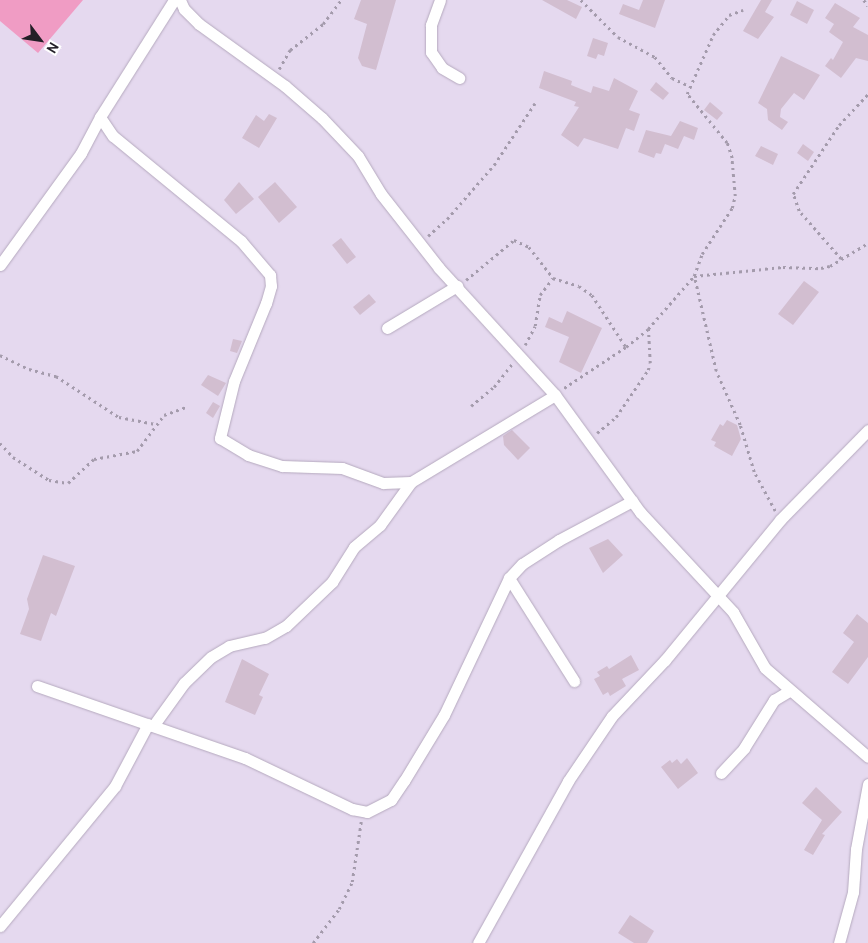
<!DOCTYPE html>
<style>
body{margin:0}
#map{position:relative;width:868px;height:943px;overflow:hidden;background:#e5d9ef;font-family:Cabin,sans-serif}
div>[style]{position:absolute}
.green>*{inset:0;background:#f09cc4}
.building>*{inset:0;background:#d2bed0}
.path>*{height:2.5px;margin-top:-1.25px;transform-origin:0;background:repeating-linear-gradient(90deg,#a49bac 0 2.5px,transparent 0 6.5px)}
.roads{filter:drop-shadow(0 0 1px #b5a9be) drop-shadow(0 0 1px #b5a9be)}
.minor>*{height:11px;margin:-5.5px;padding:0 5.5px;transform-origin:5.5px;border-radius:5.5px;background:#fff}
span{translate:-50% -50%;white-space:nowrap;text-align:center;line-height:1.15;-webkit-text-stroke:4px #fff;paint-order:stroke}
.north{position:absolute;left:15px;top:15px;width:50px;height:50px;-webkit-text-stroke:4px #fff;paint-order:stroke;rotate:121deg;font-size:14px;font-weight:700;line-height:20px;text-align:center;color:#231f27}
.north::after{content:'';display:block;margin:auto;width:18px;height:22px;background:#231f27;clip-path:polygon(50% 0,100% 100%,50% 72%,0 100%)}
</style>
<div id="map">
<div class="green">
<div style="clip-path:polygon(0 0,83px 0,38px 53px,0 21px)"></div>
</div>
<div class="building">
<div style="clip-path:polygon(361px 0,396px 0,376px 70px,362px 66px,358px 58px,367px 24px,354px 19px)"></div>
<div style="clip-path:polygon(542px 0,567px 0,582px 7px,576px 19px)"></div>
<div style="clip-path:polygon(643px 0,665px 0,655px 28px,619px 14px,623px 4px,639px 10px)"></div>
<div style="clip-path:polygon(761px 0,772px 0,765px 12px,774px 17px,758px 39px,743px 31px)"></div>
<div style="clip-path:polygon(797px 1px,814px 10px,807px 24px,790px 15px)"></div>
<div style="clip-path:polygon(835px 3px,860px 18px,853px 27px,868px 35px,868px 61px,856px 58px,841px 78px,825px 66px,831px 58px,833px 60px,843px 42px,829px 32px,834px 24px,825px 18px)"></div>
<div style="clip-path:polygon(593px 38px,608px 43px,604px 56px,598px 54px,596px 59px,587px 56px)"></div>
<div style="clip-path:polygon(781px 56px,820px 75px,804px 100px,794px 93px,781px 109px,780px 117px,788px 122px,782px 130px,768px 120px,767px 109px,758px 103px)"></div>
<div style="clip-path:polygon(544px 71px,572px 81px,571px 85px,591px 93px,593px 86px,609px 91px,614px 78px,638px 91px,629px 110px,640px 114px,634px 131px,626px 128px,618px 149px,584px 138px,578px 147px,561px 135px,579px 107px,574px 106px,576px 102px,539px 88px)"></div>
<div style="clip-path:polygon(656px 82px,669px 93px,663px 100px,650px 90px)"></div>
<div style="clip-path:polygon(710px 102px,723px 113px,717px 120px,704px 110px)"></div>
<div style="clip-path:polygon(269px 114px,277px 118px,259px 148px,242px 138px,256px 115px,264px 121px)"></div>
<div style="clip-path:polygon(680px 121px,698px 128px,694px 140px,684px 136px,678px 149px,665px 144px,661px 154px,656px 153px,654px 158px,638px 152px,646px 130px,671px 136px)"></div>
<div style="clip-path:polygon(803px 144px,814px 152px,808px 161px,797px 153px)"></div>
<div style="clip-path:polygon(761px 146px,778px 154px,773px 165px,755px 156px)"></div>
<div style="clip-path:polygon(239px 182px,254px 199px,236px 214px,224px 200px)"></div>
<div style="clip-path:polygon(275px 182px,297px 207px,279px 223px,258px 197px)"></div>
<div style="clip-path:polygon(341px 238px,356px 257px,347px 264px,332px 245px)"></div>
<div style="clip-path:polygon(804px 281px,819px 292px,793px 325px,778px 314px)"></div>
<div style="clip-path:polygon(369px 294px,376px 302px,360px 315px,353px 307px)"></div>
<div style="clip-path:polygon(567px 311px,602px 328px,581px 373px,559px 362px,569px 337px,545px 327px,549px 317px,562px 323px)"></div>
<div style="clip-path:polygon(233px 339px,242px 341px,237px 353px,230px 351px)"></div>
<div style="clip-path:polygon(208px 375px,226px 383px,218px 396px,201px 385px)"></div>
<div style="clip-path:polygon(213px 402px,220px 406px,213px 418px,206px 413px)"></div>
<div style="clip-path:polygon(727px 420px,737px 425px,741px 439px,732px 456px,714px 446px,716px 442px,711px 440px,720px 424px,723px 426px)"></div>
<div style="clip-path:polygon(512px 430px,530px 448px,518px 460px,504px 445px,503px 436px)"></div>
<div style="clip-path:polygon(608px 539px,623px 555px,603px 573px,589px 548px)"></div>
<div style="clip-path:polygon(43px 555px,75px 566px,56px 616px,51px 613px,41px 641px,20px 634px,29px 609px,27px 599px)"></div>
<div style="clip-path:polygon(857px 614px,868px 623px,868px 657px,848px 684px,832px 672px,854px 642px,843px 633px)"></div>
<div style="clip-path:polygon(631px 655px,639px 670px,622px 679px,626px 686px,610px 696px,608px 692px,603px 695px,594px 679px,600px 676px,597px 672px,607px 666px,609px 669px)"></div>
<div style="clip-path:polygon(242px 659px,269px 674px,259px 695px,263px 697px,255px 715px,225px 702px)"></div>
<div style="clip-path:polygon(687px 758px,698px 773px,678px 789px,661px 767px,670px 760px,672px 763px,677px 759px,681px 764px)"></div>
<div style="clip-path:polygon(816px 787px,842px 812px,822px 834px,825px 835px,813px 855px,804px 850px,822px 820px,802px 803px)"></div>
<div style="clip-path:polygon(630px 915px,654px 931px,647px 943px,634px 943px,618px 933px)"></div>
</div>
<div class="path">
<div style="left:581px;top:0;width:52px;rotate:45deg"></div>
<div style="left:618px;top:37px;width:42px;rotate:28.4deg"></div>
<div style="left:655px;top:57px;width:27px;rotate:51deg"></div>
<div style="left:672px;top:78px;width:19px;rotate:25deg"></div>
<div style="left:864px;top:0;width:7px;rotate:56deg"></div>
<div style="left:279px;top:69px;width:22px;rotate:-60deg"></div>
<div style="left:290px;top:50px;width:42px;rotate:-38.2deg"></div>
<div style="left:323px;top:24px;width:30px;rotate:-53deg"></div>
<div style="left:428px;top:236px;width:25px;rotate:-42deg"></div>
<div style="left:447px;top:219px;width:72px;rotate:-49deg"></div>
<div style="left:494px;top:165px;width:74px;rotate:-56.5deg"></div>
<div style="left:841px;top:259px;width:64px;rotate:-131.2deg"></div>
<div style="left:799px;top:211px;width:18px;rotate:-109deg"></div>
<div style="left:793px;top:194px;width:83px;rotate:-56.3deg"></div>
<div style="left:839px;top:125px;width:42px;rotate:-46.9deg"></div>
<div style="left:466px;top:280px;width:62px;rotate:-39.8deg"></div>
<div style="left:514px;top:240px;width:17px;rotate:25deg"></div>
<div style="left:529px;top:247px;width:39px;rotate:52deg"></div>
<div style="left:525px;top:345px;width:21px;rotate:-62deg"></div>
<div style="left:535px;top:326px;width:31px;rotate:-81deg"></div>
<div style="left:540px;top:295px;width:21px;rotate:-53deg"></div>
<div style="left:553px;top:278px;width:27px;rotate:17deg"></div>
<div style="left:579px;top:286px;width:16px;rotate:35deg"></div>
<div style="left:592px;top:295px;width:62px;rotate:56.8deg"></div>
<div style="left:0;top:355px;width:32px;rotate:26deg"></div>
<div style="left:29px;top:369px;width:28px;rotate:15deg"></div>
<div style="left:56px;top:376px;width:75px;rotate:33.1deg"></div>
<div style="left:119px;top:417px;width:37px;rotate:11deg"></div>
<div style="left:564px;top:388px;width:74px;rotate:-33.5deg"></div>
<div style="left:626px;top:347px;width:28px;rotate:-39deg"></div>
<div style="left:648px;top:329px;width:70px;rotate:-49deg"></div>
<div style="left:694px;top:276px;width:23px;rotate:-70deg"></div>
<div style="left:702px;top:254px;width:55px;rotate:-56.9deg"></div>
<div style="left:732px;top:208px;width:12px;rotate:-76deg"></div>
<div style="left:735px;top:196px;width:38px;rotate:-95deg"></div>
<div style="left:732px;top:158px;width:16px;rotate:-108deg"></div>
<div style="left:727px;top:143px;width:63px;rotate:-129.2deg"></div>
<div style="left:687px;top:94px;width:64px;rotate:-66.2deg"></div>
<div style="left:713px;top:35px;width:26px;rotate:-51deg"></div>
<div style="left:729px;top:15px;width:15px;rotate:-20deg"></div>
<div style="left:471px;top:406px;width:30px;rotate:-40deg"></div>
<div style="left:494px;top:387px;width:29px;rotate:-52deg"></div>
<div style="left:597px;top:433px;width:25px;rotate:-40deg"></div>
<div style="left:616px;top:417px;width:57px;rotate:-55.8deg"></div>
<div style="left:648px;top:370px;width:7px;rotate:-74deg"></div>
<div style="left:650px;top:363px;width:34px;rotate:-93deg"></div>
<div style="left:0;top:443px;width:19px;rotate:47deg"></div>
<div style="left:13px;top:457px;width:43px;rotate:32.6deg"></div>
<div style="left:49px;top:480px;width:19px;rotate:9deg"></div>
<div style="left:68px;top:483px;width:35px;rotate:-43deg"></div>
<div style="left:94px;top:459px;width:44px;rotate:-10.5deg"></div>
<div style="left:137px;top:451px;width:45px;rotate:-53.1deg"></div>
<div style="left:164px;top:415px;width:23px;rotate:-20deg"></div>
<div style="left:775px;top:511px;width:44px;rotate:-118.3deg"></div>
<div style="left:754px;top:472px;width:49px;rotate:-106.6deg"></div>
<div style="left:740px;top:425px;width:59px;rotate:-114deg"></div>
<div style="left:716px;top:371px;width:98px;rotate:-103deg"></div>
<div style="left:694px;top:276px;width:89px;rotate:-5.8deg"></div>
<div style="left:783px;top:267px;width:38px;rotate:2deg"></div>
<div style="left:821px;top:268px;width:9px;rotate:-13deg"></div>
<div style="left:830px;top:266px;width:44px;rotate:-31.2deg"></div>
<div style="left:313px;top:943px;width:43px;rotate:-52.6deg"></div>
<div style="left:339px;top:909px;width:30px;rotate:-64deg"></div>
<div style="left:352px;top:882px;width:61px;rotate:-81.5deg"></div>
</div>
<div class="roads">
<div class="minor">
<div style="left:180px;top:0;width:10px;rotate:66deg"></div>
<div style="left:184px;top:9px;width:21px;rotate:45deg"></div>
<div style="left:199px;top:24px;width:106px;rotate:35.8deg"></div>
<div style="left:285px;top:86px;width:49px;rotate:40.9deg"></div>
<div style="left:322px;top:118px;width:52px;rotate:46.5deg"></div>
<div style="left:358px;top:156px;width:44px;rotate:58.8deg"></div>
<div style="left:381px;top:194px;width:94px;rotate:51.9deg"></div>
<div style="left:439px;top:268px;width:172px;rotate:47.6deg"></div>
<div style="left:555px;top:395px;width:145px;rotate:54deg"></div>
<div style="left:640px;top:512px;width:137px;rotate:47.1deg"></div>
<div style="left:733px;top:612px;width:64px;rotate:60.3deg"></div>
<div style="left:765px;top:668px;width:136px;rotate:40.8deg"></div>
<div style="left:440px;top:0;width:27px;rotate:110deg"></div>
<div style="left:431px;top:25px;width:27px;rotate:90deg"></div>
<div style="left:431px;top:52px;width:19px;rotate:55deg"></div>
<div style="left:442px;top:68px;width:20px;rotate:30deg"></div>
<div style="left:100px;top:117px;width:23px;rotate:56deg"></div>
<div style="left:113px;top:136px;width:166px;rotate:39.4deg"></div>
<div style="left:241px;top:241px;width:45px;rotate:49.5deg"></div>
<div style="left:270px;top:275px;width:11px;rotate:85deg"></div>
<div style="left:271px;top:286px;width:18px;rotate:106deg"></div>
<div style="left:266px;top:303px;width:84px;rotate:112.3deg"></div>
<div style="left:234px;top:381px;width:59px;rotate:103.8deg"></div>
<div style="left:220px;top:438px;width:33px;rotate:31deg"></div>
<div style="left:248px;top:455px;width:36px;rotate:18deg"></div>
<div style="left:282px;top:466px;width:60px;rotate:1.9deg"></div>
<div style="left:342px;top:468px;width:44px;rotate:20.1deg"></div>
<div style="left:383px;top:483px;width:28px;rotate:-2deg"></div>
<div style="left:0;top:265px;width:138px;rotate:-54.1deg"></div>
<div style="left:81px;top:153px;width:41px;rotate:-62.2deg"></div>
<div style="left:100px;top:117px;width:138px;rotate:-57.7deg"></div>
<div style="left:387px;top:328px;width:82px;rotate:-31deg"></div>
<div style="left:509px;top:578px;width:122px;rotate:57.7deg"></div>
<div style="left:37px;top:686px;width:220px;rotate:19.1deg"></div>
<div style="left:245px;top:758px;width:119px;rotate:25.5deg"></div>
<div style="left:352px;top:809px;width:15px;rotate:11deg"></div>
<div style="left:367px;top:812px;width:27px;rotate:-27deg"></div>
<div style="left:391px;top:800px;width:23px;rotate:-56deg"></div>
<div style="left:404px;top:781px;width:77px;rotate:-58.8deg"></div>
<div style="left:444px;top:715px;width:152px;rotate:-64.6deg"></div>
<div style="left:509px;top:578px;width:19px;rotate:-47deg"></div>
<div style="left:522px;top:564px;width:44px;rotate:-33deg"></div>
<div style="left:559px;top:540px;width:83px;rotate:-28.1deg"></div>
<div style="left:153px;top:726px;width:53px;rotate:-54.2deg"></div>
<div style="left:184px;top:683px;width:37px;rotate:-44deg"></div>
<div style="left:211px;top:657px;width:21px;rotate:-31deg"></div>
<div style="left:229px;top:646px;width:37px;rotate:-13deg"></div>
<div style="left:265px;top:638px;width:24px;rotate:-30deg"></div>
<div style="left:286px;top:626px;width:64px;rotate:-43.7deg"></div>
<div style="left:332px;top:582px;width:41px;rotate:-57.8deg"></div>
<div style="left:354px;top:547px;width:34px;rotate:-40deg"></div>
<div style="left:380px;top:525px;width:53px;rotate:-54.2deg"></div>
<div style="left:411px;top:482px;width:168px;rotate:-31.1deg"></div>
<div style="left:721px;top:773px;width:34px;rotate:-47deg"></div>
<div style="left:744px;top:748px;width:57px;rotate:-58deg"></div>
<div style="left:774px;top:700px;width:17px;rotate:-31deg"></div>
<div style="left:0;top:926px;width:181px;rotate:-50.6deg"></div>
<div style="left:115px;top:786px;width:70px;rotate:-62deg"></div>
<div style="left:478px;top:943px;width:185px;rotate:-60.9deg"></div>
<div style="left:568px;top:781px;width:78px;rotate:-55.9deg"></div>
<div style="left:612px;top:716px;width:77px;rotate:-46.6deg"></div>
<div style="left:665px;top:660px;width:181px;rotate:-50.6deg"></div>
<div style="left:780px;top:520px;width:126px;rotate:-45.6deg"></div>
<div style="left:839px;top:943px;width:53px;rotate:-74.6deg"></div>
<div style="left:853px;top:892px;width:43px;rotate:-86deg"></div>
<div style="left:856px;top:849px;width:66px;rotate:-79.5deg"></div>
</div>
</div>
<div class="north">N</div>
</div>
